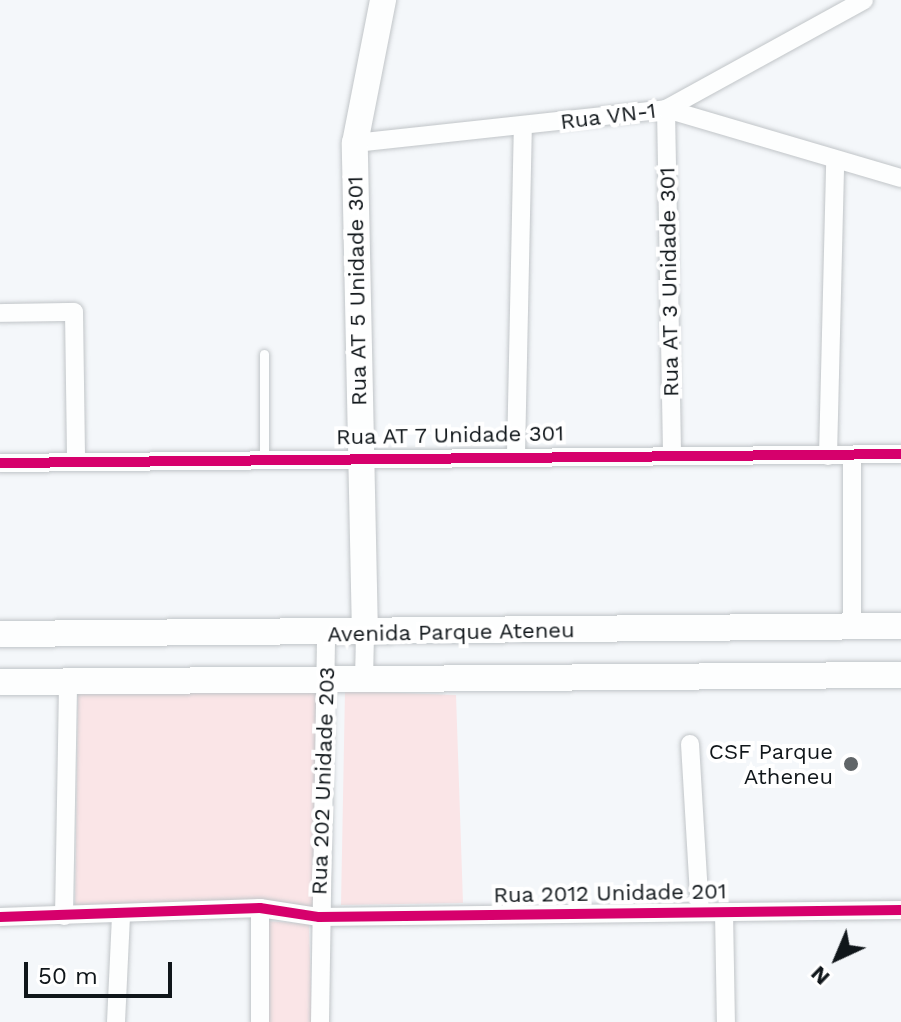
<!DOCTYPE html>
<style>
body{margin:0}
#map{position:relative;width:901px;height:1022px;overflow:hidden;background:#f4f7fa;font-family:"Work Sans",sans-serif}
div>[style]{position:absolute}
.green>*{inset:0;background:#fae5e7}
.roads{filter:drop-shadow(0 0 2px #c1c5c8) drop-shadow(0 0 2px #c1c5c8)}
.lane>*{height:9px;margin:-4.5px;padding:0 4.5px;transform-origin:4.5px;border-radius:4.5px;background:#fdfefe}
.street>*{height:18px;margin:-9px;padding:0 9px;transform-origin:9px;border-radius:9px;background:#fdfefe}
.secondary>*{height:26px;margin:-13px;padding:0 13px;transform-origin:13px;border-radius:13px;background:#fdfefe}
.cycleway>*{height:10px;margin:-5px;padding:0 5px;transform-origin:5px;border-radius:5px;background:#d6006c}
.dots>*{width:22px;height:22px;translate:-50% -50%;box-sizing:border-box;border:4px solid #fff;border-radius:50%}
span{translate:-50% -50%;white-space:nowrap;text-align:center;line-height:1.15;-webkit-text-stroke:8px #fff;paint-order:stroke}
.street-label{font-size:22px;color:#10161a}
.poi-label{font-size:22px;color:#10161a}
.right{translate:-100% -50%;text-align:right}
.north{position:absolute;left:797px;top:918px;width:80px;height:80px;-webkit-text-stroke:6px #fff;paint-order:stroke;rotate:224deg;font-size:22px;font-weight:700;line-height:32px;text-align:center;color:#10161a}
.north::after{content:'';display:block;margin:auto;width:28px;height:36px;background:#10161a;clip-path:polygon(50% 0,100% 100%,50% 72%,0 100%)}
.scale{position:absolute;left:24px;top:962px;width:148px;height:36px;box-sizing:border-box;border:4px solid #10161a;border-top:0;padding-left:10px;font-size:24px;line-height:28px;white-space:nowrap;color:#10161a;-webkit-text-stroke:6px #fff;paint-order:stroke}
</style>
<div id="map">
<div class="green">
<div style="clip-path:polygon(78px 689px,318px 691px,315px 907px,75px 908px)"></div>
<div style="clip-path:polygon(345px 691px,456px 695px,463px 903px,341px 905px)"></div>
<div style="clip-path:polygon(266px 921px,309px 924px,312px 1022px,268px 1022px)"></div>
</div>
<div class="roads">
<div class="lane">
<div style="left:264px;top:458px;width:104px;rotate:-90deg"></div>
</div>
<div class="street">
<div style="left:666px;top:109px;width:346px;rotate:89deg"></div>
<div style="left:666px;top:109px;width:226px;rotate:-28.8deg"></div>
<div style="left:355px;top:143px;width:313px;rotate:-6.2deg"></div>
<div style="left:666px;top:109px;width:245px;rotate:16.4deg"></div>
<div style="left:0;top:313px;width:74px;rotate:-0.8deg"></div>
<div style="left:74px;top:312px;width:149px;rotate:89.2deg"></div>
<div style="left:516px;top:454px;width:327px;rotate:-88.8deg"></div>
<div style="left:828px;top:456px;width:294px;rotate:-88.6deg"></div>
<div style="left:852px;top:456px;width:170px;rotate:90deg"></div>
<div style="left:0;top:463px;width:901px;rotate:-0.57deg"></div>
<div style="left:364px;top:679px;width:44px;rotate:-88.7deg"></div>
<div style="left:690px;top:744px;width:166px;rotate:86.6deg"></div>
<div style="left:724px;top:912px;width:110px;rotate:89deg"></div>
<div style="left:64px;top:916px;width:234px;rotate:-89deg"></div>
<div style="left:0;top:917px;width:260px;rotate:-2deg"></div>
<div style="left:260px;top:908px;width:60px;rotate:8.7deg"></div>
<div style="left:319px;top:917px;width:582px;rotate:-0.69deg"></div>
<div style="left:116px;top:1022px;width:106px;rotate:-87.3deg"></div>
<div style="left:260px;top:1022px;width:114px;rotate:-90deg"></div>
<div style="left:320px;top:1022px;width:386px;rotate:-89.1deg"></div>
</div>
<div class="secondary">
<div style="left:0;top:634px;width:901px;rotate:-0.51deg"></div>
<div style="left:365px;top:635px;width:492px;rotate:-91.2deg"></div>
<div style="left:355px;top:143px;width:146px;rotate:-78.9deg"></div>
<div style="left:0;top:682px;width:901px;rotate:-0.45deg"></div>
</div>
</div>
<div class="cycleway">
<div style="left:0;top:463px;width:901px;rotate:-0.57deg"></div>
<div style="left:0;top:917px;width:260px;rotate:-2deg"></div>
<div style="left:260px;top:908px;width:60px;rotate:8.7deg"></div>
<div style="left:319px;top:917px;width:582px;rotate:-0.69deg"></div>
</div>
<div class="dots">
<div style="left:851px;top:764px;background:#606568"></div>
</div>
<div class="street-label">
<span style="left:608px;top:116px;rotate:-7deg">Rua VN-1</span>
<span style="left:669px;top:282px;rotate:-91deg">Rua AT 3 Unidade 301</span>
<span style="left:357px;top:291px;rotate:-91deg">Rua AT 5 Unidade 301</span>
<span style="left:450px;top:435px;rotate:-1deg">Rua AT 7 Unidade 301</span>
<span style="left:451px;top:632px;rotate:-1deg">Avenida Parque Ateneu</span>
<span style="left:323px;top:781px;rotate:-88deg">Rua 202 Unidade 203</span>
<span style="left:610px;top:893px;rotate:-1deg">Rua 2012 Unidade 201</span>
</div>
<div class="poi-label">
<span class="right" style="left:833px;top:764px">CSF Parque<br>Atheneu</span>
</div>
<div class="north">N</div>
<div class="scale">50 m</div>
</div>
